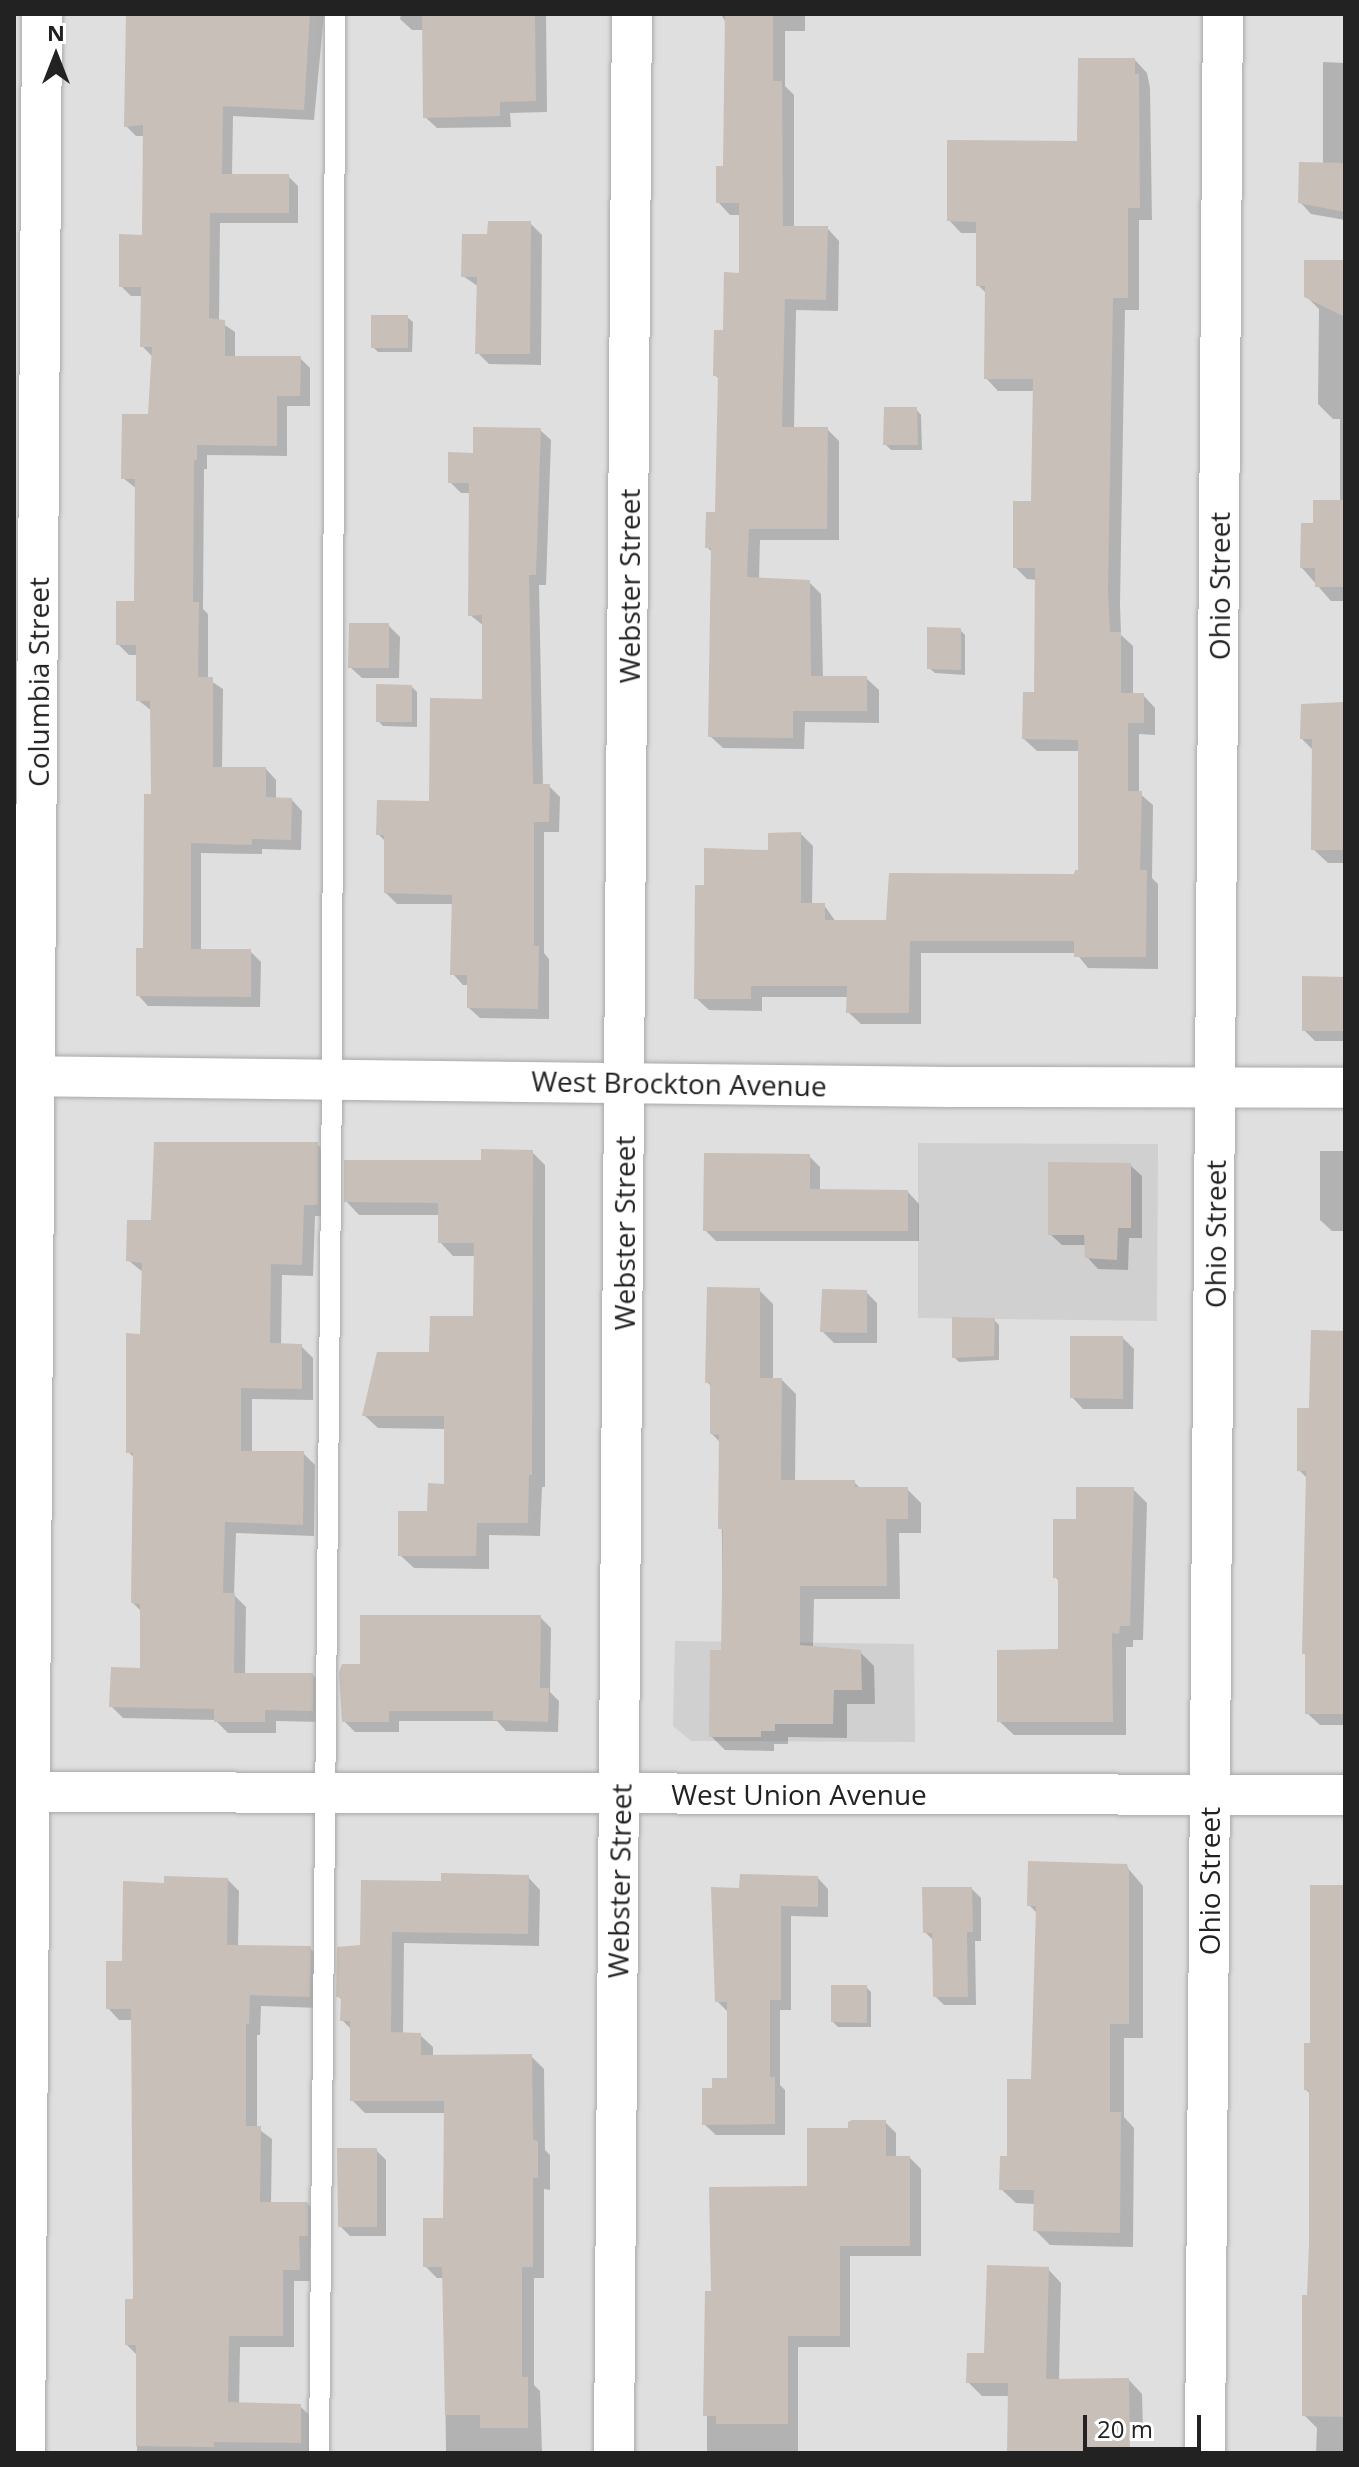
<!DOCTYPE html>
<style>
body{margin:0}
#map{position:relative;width:1359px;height:2467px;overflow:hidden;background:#f2efe9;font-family:"Open Sans",sans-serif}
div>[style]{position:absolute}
.residential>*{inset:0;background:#e0dfdf}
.religious>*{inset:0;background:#d0d0d0}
.shadow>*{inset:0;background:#0003}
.building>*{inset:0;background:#c7bfb8}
.roads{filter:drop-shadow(0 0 2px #a9a9a9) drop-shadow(0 0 2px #a9a9a9)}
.service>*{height:20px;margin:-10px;padding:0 10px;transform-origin:10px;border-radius:10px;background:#fff}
.minor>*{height:40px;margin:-20px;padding:0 20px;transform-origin:20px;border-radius:20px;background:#fff}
span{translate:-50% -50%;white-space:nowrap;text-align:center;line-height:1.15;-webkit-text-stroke:6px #fff;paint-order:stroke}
.street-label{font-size:28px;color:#222}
.frame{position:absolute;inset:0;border:16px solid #222;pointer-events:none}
.north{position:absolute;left:16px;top:16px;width:80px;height:80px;-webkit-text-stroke:6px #fff;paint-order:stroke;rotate:0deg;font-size:22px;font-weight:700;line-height:32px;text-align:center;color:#222}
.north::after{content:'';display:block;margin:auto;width:28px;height:36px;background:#222;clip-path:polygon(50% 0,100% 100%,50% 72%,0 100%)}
.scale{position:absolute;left:1083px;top:2415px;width:118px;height:36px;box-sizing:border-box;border:4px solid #222;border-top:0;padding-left:10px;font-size:24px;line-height:28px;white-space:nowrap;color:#222;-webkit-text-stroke:6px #fff;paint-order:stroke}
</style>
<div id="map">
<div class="residential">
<div style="clip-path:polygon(14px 14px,1345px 14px,1345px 2453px,14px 2453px)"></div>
</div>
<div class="religious">
<div style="clip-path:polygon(918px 1143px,1158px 1144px,1157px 1321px,918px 1318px)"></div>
<div style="clip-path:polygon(675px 1641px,914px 1644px,915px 1742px,691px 1741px,673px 1726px)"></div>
</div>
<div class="shadow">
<div style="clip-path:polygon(128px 14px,324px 14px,314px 120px,233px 116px,232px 176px,288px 176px,298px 186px,298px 223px,220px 223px,219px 321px,235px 332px,235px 358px,300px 358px,310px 368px,310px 406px,287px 406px,287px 456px,207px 455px,207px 469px,204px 469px,203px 609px,208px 614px,208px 679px,223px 689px,222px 769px,266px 769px,276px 780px,276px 799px,292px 800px,302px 811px,301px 850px,262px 849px,262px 854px,201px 853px,201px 951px,250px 951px,261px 962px,260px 1007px,148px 1006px,138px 995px,145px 950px,153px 796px,152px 711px,138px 700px,138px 655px,129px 655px,118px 644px,136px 603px,137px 489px,123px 478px,150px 416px,153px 357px,142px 346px,143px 296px,131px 296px,121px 286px,144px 237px,145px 136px,136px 136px,126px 126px)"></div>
<div style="clip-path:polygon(401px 14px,546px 14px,547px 112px,510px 113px,511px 127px,437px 128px,425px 117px,424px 30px,412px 30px,400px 19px)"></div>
<div style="clip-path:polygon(721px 14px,805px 14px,805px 31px,785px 31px,785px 86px,794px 95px,794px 228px,827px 228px,839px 241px,838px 311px,796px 310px,794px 429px,827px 429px,839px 441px,839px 540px,760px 540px,759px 579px,809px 582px,821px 594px,823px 678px,866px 678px,879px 690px,879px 723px,805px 722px,804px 749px,723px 748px,710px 736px,713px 553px,707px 547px,717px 514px,720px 380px,715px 375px,741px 275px,741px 215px,730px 215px,718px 202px,725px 168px,727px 25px)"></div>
<div style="clip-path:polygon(1135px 60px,1147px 73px,1150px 88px,1152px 220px,1139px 220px,1139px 310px,1125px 310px,1120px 604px,1121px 635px,1133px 646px,1133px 695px,1143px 695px,1155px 708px,1155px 735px,1139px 734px,1139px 793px,1153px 805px,1152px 878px,1158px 884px,1158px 969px,1088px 968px,1076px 953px,921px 953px,921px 1024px,861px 1024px,848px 1012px,849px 997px,762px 997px,762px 1011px,709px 1010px,696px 998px,706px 887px,801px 834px,813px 846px,812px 905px,824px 905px,836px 922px,887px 922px,1076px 876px,1080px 872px,1080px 751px,1037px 751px,1024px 739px,1036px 694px,1037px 580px,1027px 579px,1015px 567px,1033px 503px,1035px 391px,998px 391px,986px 378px,987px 294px,978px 285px,978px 233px,961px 233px,949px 220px,1079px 143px)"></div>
<div style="clip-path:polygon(1323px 62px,1345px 63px,1345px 220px,1311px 214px,1300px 202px,1323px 164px)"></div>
<div style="clip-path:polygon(530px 223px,542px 235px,541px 365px,489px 364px,478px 353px,479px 287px,463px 276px,489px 236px)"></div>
<div style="clip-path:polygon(1345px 262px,1345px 601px,1331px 601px,1302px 568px,1315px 525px,1340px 502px,1340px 419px,1333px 419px,1318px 404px,1319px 309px,1306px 296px)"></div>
<div style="clip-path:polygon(407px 317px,413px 322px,412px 352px,378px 352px,373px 347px)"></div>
<div style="clip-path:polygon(916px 409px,921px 415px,922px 450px,891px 450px,885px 444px)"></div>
<div style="clip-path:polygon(540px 430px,551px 440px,546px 585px,539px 585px,543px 786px,549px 786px,560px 797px,559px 832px,544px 832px,544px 953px,549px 959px,549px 1019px,480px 1018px,469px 1008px,469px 985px,463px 985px,453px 974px,454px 904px,397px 904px,386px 893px,386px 842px,378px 834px,431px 803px,484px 701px,484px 626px,470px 615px,470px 493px,461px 493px,450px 482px,475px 455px)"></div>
<div style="clip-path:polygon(388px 625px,400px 637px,399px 678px,362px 678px,350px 667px)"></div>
<div style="clip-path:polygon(960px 630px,965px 635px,965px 675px,935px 673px,929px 668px)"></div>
<div style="clip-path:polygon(412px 687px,417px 692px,417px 727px,383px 726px,378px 721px)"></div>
<div style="clip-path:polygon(1345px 704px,1345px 863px,1328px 863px,1313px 849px,1314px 751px,1302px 739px)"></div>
<div style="clip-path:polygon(1345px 979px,1345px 1041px,1315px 1041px,1304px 1030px)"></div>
<div style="clip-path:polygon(317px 1144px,329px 1156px,328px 1216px,315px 1216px,313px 1276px,282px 1275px,281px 1345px,301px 1346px,313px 1358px,313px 1400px,252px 1399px,252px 1453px,303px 1453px,315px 1465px,314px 1536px,236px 1533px,234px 1595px,246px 1607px,245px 1675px,313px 1675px,324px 1687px,324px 1722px,276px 1721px,276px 1733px,228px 1733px,215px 1720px,123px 1718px,111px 1706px,142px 1670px,142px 1612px,133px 1603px,135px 1458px,128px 1452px,142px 1336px,144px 1273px,128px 1260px,153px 1222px)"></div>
<div style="clip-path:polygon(1320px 1151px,1345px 1151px,1345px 1231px,1332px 1231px,1320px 1220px)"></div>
<div style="clip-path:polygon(532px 1152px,545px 1165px,545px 1487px,542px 1487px,540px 1536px,489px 1535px,489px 1569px,414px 1568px,400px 1555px,446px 1486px,446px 1429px,378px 1428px,364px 1415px,475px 1318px,476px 1256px,453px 1256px,440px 1242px,440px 1215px,359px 1215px,346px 1201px)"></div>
<div style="clip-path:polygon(809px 1156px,820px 1167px,820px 1191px,908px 1192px,919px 1204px,919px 1241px,716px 1241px,705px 1230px)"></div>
<div style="clip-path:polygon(1130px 1165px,1142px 1176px,1142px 1238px,1129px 1238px,1128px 1270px,1098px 1269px,1087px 1257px,1087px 1245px,1062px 1245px,1050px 1234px)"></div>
<div style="clip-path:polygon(759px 1290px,773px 1304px,773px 1380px,782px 1380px,796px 1394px,795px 1482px,854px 1482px,861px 1489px,907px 1489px,921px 1503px,921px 1533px,899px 1533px,900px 1599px,814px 1599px,813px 1648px,860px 1652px,874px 1666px,875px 1704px,847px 1704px,847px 1738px,788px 1737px,788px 1744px,774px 1744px,774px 1751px,725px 1750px,711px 1736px,723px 1652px,721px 1443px,712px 1434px,712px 1387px,707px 1382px)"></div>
<div style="clip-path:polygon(866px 1292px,877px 1303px,877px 1343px,834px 1343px,822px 1331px)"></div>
<div style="clip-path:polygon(994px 1320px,999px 1325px,999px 1360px,959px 1362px,954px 1357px)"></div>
<div style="clip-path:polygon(1345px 1333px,1345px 1725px,1320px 1725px,1307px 1713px,1308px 1479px,1299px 1470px,1311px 1410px)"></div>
<div style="clip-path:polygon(1123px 1338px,1134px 1349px,1133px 1409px,1083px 1409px,1072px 1397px)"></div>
<div style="clip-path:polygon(1133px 1489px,1147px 1503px,1143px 1640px,1133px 1640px,1133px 1647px,1126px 1647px,1126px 1735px,1014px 1735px,999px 1721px,1059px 1651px,1060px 1582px,1055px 1577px,1078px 1521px)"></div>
<div style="clip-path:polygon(540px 1617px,551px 1628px,550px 1692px,559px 1701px,558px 1732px,506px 1731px,497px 1721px,399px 1721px,399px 1732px,355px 1732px,344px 1721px,344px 1666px,362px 1666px)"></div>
<div style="clip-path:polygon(1126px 1866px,1143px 1886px,1143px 2038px,1124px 2038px,1124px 2117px,1134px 2128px,1133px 2247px,1050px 2245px,1035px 2230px,1036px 2204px,1016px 2203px,1001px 2189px,1033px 2081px,1038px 1914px,1029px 1905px)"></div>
<div style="clip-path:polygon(528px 1877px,540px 1890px,539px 1946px,404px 1943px,403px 2035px,420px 2035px,433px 2047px,433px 2057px,531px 2056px,544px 2069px,545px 2150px,550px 2155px,550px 2190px,544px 2189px,544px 2278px,534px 2278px,534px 2385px,540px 2391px,542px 2453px,446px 2453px,444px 2278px,437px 2278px,425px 2266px,445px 2220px,446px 2113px,365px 2113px,352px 2100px,352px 2030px,342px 2020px,343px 2001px,338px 1996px,361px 1947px,443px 1883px)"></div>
<div style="clip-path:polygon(817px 1877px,828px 1889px,828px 1917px,791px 1916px,791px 2010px,780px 2010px,780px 2085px,785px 2090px,785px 2135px,716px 2135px,704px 2124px,714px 2090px,729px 2080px,729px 2013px,717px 2001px,741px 1890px)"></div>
<div style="clip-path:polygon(228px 1880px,239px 1891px,238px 1947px,310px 1948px,322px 1960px,321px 2008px,261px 2006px,260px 2035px,257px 2035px,257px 2128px,272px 2139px,271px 2204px,308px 2204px,319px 2216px,319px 2247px,310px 2247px,310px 2281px,294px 2281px,294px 2347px,240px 2347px,239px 2405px,300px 2406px,312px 2418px,313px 2453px,137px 2453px,138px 2356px,127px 2345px,135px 2301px,133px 2020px,119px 2020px,108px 2008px,124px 1963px,166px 1885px)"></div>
<div style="clip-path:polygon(1345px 1887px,1345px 2453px,1316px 2453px,1317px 2428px,1304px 2415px,1309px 2297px,1311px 2094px,1306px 2090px,1312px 2045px)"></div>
<div style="clip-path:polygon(972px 1889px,981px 1898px,981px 1941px,975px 1941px,976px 2005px,944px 2005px,935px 1996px,934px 1941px,925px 1932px)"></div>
<div style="clip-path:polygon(866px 1987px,871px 1992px,871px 2027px,838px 2027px,833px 2022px)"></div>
<div style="clip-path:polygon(885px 2122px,896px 2133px,896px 2158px,910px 2158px,921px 2169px,921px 2256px,850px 2256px,850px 2347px,798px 2347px,798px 2453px,707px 2453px,707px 2293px,713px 2293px,809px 2188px,850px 2130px)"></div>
<div style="clip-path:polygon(376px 2150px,386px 2160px,386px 2236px,350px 2236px,340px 2226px)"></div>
<div style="clip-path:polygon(1048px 2269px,1061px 2283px,1059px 2381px,1129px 2380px,1142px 2394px,1143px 2433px,1127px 2433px,1127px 2453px,1009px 2453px,1010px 2396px,982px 2396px,968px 2382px)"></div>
</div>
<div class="building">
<div style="clip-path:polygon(126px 14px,310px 14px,304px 110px,223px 106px,222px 174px,289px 174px,289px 213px,210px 213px,209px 318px,225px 320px,225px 356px,301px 356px,300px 396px,277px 396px,277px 446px,197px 445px,197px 460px,194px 460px,193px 602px,199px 602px,198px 677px,213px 677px,213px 767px,266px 767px,266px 797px,292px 798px,291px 840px,252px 839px,252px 845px,191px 843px,191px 949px,251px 949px,251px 997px,136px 996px,136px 948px,143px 948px,144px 794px,151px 794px,150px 701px,136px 701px,136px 645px,116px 645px,116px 601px,134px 601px,135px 479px,121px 479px,122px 414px,148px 414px,152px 347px,140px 347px,141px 287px,119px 287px,119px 234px,142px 235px,143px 125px,124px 127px)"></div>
<div style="clip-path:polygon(422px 14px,535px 14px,536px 101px,500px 102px,500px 116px,423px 118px)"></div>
<div style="clip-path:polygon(725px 14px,773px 14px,773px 81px,782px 81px,783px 226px,828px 226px,826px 300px,785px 299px,782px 427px,828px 427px,827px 529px,749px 529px,747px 577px,810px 580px,811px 676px,867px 676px,867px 711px,793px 711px,793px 738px,708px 737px,711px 548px,705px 548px,706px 512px,715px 512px,718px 376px,713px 376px,714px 330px,723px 330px,724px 272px,739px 273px,739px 203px,716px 203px,716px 166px,723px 166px)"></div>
<div style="clip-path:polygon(1078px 58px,1135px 58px,1135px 74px,1139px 74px,1140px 208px,1128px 208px,1128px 298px,1113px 298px,1108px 591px,1110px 632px,1121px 632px,1121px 693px,1144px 693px,1144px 723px,1128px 723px,1128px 791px,1142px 791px,1140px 870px,1147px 870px,1146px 957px,1074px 957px,1074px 941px,910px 941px,909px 1013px,846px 1013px,847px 986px,751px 986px,751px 999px,694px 999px,695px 885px,704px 885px,704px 848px,768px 850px,768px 833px,801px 832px,801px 903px,825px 903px,825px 920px,886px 920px,889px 873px,1074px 874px,1075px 870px,1078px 870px,1078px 740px,1022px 739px,1023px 692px,1034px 692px,1035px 568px,1013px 568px,1013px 501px,1031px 501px,1033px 379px,984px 379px,985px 286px,976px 286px,976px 222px,947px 221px,947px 140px,1077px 141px)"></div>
<div style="clip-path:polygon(1299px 162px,1345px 163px,1345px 212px,1298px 203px)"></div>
<div style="clip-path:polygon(488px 221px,531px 221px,530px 354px,475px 354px,477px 277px,461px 277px,462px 234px,487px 234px)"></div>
<div style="clip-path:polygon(1304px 260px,1345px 260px,1345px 317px,1304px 297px)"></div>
<div style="clip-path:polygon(371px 315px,408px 315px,408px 348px,371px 348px)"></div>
<div style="clip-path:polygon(884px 407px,917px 407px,918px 445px,883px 445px)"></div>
<div style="clip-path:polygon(473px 427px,541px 428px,536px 575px,529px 575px,533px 784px,550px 784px,549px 822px,534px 822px,534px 946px,539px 946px,538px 1009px,467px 1008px,467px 975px,450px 975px,452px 895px,384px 893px,384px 835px,376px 835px,377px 800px,429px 801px,430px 698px,482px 699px,482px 615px,468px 616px,469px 483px,448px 483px,448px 452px,473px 453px)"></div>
<div style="clip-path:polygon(1313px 500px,1345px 500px,1345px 587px,1315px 587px,1315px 568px,1300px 568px,1301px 523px,1313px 523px)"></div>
<div style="clip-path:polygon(349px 623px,389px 623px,389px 668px,348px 668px)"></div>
<div style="clip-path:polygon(927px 627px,961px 628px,961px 670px,927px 669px)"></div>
<div style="clip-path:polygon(376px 684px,412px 685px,412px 722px,376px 722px)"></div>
<div style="clip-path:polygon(1345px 702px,1345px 850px,1311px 850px,1312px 739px,1300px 739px,1301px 704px)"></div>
<div style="clip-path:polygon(1302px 976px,1345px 977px,1345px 1031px,1302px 1031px)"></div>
<div style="clip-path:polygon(154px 1142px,318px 1142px,318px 1202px,317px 1205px,304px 1205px,302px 1265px,271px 1264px,270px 1343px,302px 1344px,302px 1389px,241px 1388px,241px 1451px,304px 1451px,303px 1525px,225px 1522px,223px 1593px,235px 1593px,234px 1673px,313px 1673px,313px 1711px,265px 1710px,265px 1722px,214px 1722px,214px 1709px,109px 1707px,111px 1667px,140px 1668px,140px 1604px,131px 1603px,133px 1453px,126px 1453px,126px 1333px,140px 1334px,142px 1263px,126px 1261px,127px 1220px,151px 1220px)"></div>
<div style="clip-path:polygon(481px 1149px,533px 1150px,532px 1475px,529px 1475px,528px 1523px,477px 1523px,476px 1556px,398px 1556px,398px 1511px,427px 1511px,428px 1483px,444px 1484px,444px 1416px,362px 1416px,377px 1352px,429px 1352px,430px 1316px,473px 1316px,474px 1243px,438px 1243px,438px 1203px,344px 1202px,344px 1160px,481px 1160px)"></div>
<div style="clip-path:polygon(704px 1153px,810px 1154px,810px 1189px,908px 1190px,908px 1231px,703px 1231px)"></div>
<div style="clip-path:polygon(1048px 1162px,1131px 1163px,1131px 1228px,1118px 1228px,1117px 1260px,1085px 1258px,1084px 1235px,1048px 1235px)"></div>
<div style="clip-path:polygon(707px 1287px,760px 1288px,760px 1378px,782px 1378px,781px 1480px,855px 1480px,855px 1487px,908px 1487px,908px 1519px,886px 1519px,887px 1586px,800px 1586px,800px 1645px,861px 1650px,862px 1690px,834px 1690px,833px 1724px,775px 1724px,775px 1731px,761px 1731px,761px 1737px,709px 1737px,710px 1650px,721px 1650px,723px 1529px,718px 1529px,719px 1435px,710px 1434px,710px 1383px,705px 1383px)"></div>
<div style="clip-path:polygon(822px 1289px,867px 1290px,867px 1333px,820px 1332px)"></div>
<div style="clip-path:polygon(952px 1317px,995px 1318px,994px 1356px,952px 1358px)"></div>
<div style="clip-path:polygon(1311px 1330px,1345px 1331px,1345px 1714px,1305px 1714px,1305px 1654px,1302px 1654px,1306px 1471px,1297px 1471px,1297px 1408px,1309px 1408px)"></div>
<div style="clip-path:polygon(1070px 1336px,1123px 1336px,1123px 1399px,1070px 1398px)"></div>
<div style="clip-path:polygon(1076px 1487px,1134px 1487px,1130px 1626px,1120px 1626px,1119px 1634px,1112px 1633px,1113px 1722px,997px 1722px,997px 1650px,1058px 1649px,1058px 1578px,1053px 1578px,1053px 1519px,1076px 1519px)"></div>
<div style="clip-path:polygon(360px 1615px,541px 1615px,540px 1688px,549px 1688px,548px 1722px,493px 1720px,493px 1711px,389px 1711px,389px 1722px,342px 1722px,339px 1673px,342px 1664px,360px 1664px)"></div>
<div style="clip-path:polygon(1028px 1861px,1127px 1864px,1129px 1870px,1129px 2024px,1110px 2024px,1110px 2112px,1121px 2112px,1120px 2233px,1033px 2231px,1034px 2190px,999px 2190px,1000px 2156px,1007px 2156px,1007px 2079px,1031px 2079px,1036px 1906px,1027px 1906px)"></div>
<div style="clip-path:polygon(441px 1873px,529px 1875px,528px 1934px,392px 1932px,391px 2032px,421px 2033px,421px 2055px,532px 2054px,533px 2140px,538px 2141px,538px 2178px,533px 2178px,533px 2267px,522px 2267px,522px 2377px,528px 2377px,528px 2428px,480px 2428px,480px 2415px,445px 2415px,442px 2267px,423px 2267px,423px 2218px,443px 2218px,444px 2101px,350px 2101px,350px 2021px,340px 2021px,341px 1997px,336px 1997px,337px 1947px,360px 1945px,361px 1880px,441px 1881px)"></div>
<div style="clip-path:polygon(740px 1874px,818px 1876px,818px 1907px,781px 1906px,781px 2000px,770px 2000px,770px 2077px,775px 2077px,775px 2124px,702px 2125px,702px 2088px,712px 2088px,712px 2078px,727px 2078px,727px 2002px,715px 2002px,711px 1887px,739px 1888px)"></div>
<div style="clip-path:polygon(164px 1876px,228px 1878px,227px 1945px,311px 1946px,310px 1997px,250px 1995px,249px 2024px,246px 2024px,246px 2126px,261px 2126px,260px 2202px,308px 2202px,308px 2236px,299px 2236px,300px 2270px,283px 2270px,283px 2336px,229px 2336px,228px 2402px,301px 2404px,301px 2443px,214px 2442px,214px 2447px,136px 2446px,136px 2345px,125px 2345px,125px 2299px,133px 2299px,131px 2009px,106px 2009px,106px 1961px,122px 1961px,123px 1881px,164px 1883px)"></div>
<div style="clip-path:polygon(1310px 1885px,1345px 1885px,1345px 2417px,1302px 2416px,1302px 2295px,1307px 2295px,1309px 2244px,1309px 2090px,1304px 2090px,1304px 2043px,1310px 2043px)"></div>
<div style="clip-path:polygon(922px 1887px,972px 1887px,973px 1932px,967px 1932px,968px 1997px,933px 1997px,932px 1933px,923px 1933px)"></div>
<div style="clip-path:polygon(831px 1985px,867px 1985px,867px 2023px,831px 2022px)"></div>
<div style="clip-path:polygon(852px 2120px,886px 2120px,886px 2156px,910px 2156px,910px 2246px,840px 2246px,840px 2336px,788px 2336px,788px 2424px,716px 2424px,716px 2416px,703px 2416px,705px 2291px,711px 2291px,709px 2187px,807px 2186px,807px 2128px,848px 2128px,848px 2122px)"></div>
<div style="clip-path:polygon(337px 2148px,377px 2148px,377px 2227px,338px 2227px)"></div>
<div style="clip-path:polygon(987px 2265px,1049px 2267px,1046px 2379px,1129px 2378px,1130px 2453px,1007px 2453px,1008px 2383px,966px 2383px,967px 2353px,984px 2353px)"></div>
</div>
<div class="roads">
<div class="service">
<div style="left:319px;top:2453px;width:1375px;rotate:-89.46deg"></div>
<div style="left:332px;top:1078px;width:1064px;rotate:-89.84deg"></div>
</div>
<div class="minor">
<div style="left:14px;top:1076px;width:936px;rotate:0.67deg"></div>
<div style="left:950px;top:1087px;width:395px;rotate:0.1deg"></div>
<div style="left:14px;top:1792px;width:1331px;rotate:0.13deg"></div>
<div style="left:25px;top:2453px;width:2439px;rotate:-89.6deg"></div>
<div style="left:614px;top:2453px;width:2439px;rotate:-89.58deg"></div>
<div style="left:1205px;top:2453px;width:2439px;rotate:-89.58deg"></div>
</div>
</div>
<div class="street-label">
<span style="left:629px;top:586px;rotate:-90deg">Webster Street</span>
<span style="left:1219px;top:586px;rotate:-90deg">Ohio Street</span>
<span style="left:38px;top:682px;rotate:-90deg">Columbia Street</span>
<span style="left:679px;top:1083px;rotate:1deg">West Brockton Avenue</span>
<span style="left:624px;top:1233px;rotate:-90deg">Webster Street</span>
<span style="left:1215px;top:1234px;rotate:-90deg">Ohio Street</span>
<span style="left:799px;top:1794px">West Union Avenue</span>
<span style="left:619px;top:1881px;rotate:-89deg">Webster Street</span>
<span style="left:1209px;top:1881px;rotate:-90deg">Ohio Street</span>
</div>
<div class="frame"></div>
<div class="north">N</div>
<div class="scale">20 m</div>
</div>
